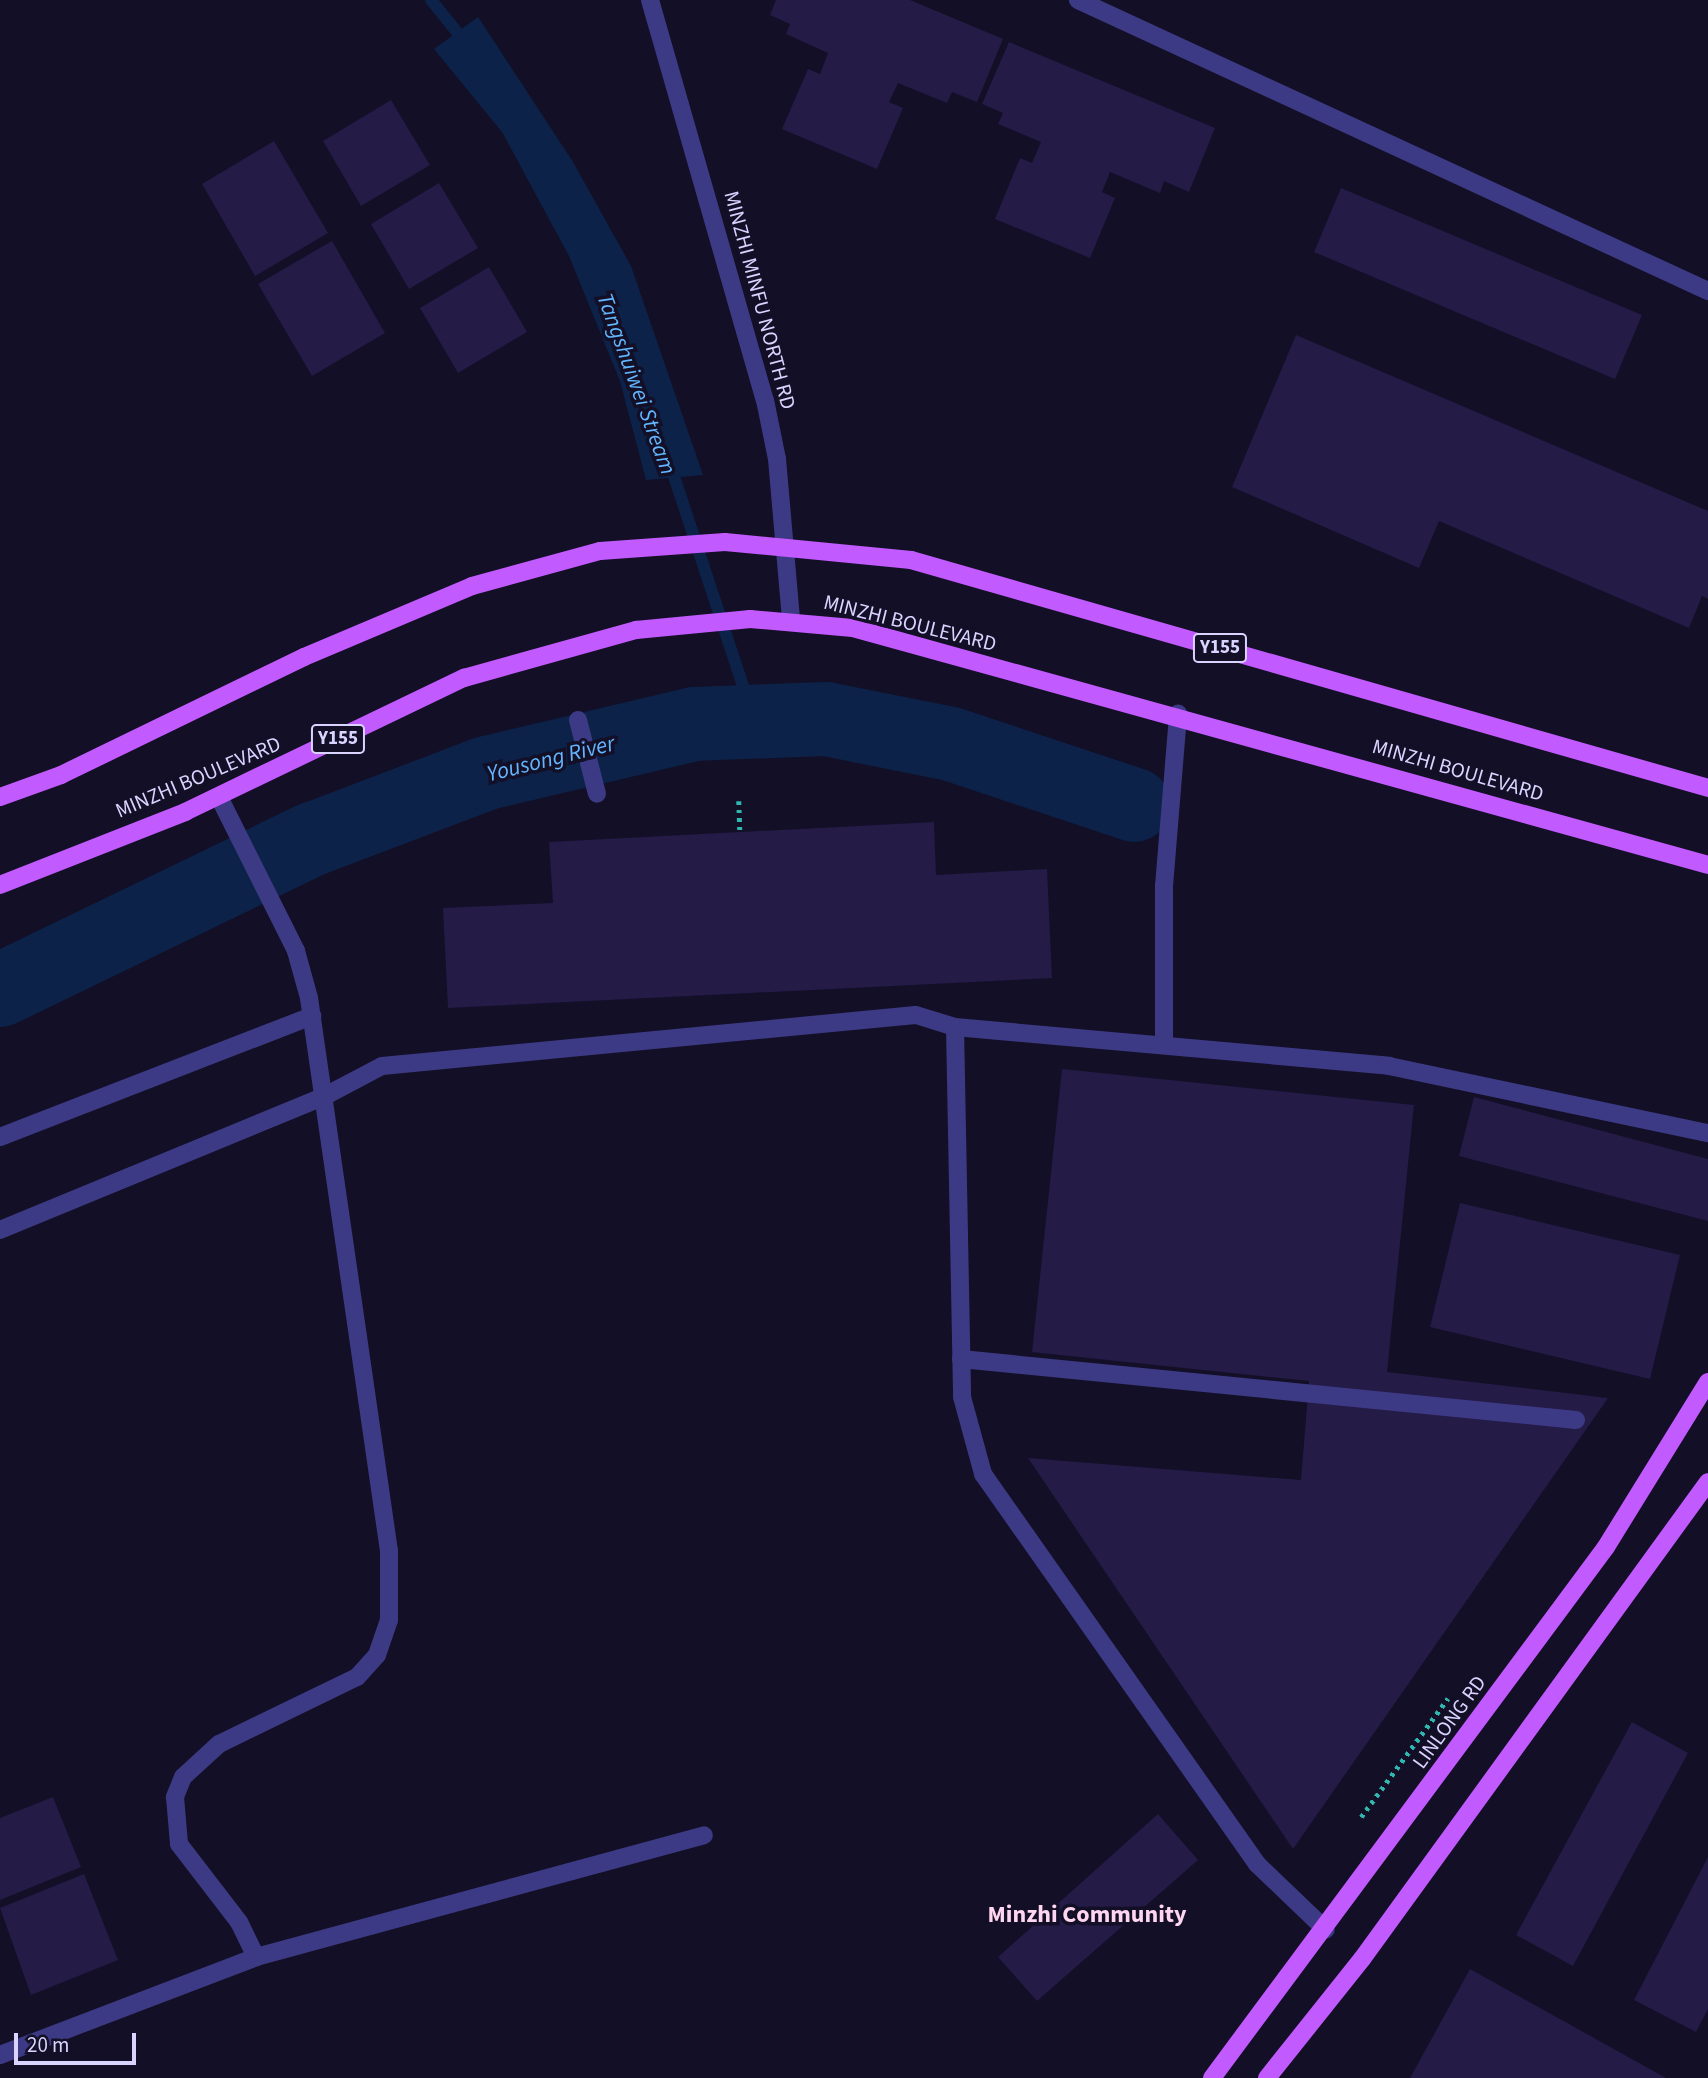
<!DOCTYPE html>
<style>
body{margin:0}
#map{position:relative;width:1708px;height:2078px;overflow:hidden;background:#130f26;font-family:"Source Sans 3",sans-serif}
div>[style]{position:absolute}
.water>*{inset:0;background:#0c2248}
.stream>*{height:12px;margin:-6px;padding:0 6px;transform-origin:6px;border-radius:6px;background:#0c2248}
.river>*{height:74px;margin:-37px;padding:0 37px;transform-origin:37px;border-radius:37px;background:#0c2248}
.building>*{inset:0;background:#241b47}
.path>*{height:4.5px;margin-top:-2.25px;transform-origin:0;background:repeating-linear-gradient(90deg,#2fb8b0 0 3.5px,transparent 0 8.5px)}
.minor>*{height:18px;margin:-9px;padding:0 9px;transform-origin:9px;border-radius:9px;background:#3d3a85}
.major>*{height:18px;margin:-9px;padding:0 9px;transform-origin:9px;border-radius:9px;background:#c25bff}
span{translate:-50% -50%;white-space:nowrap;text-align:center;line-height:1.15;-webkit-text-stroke:7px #130f26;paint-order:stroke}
.shield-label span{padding:2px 5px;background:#130f26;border:2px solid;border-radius:5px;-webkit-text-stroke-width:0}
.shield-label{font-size:19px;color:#d9d4ff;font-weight:700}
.street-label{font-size:21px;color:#d9d4ff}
.water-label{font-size:23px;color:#62b6ff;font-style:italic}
.quarter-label{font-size:24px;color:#ffd6f0;font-weight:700}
.scale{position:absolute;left:14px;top:2033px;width:122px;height:32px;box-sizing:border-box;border:4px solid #d9d4ff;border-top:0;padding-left:9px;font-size:21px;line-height:24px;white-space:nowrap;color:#d9d4ff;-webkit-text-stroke:5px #130f26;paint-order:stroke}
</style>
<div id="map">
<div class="water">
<div style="clip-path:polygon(478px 17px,573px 162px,631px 266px,703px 475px,646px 480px,620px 381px,569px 256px,502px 132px,434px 49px)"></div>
<div style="clip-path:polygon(850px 695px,836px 753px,772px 742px,713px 744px,628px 763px,614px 709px,711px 696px)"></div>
<div style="clip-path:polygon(934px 712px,1139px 780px,1129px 828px,994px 783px,921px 769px)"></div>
<div style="clip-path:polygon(541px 731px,554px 786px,415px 821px,300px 872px,290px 826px)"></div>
<div style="clip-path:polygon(201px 861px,217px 902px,205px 927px,0 1013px,0 950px)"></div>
</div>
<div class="stream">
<div style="left:431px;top:0;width:55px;rotate:50.9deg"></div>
<div style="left:670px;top:464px;width:259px;rotate:71.8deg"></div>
</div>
<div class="river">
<div style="left:0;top:990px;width:348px;rotate:-25.8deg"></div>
<div style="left:313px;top:839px;width:186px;rotate:-20.8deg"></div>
<div style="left:487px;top:773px;width:213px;rotate:-13.3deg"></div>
<div style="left:694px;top:724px;width:132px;rotate:-2.2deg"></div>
<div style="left:826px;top:719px;width:127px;rotate:11.3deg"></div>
<div style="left:951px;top:744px;width:193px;rotate:18.4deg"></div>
</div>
<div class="building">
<div style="clip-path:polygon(776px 0,910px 0,1003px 39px,977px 102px,952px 92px,947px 103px,898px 83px,889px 102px,903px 108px,877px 169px,782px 129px,808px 69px,820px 74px,828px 53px,786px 34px,790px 24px,770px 15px)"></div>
<div style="clip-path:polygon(1009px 42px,1215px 128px,1189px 192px,1164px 181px,1160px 193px,1110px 172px,1102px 192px,1115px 198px,1090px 258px,995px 219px,1020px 158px,1032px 163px,1041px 142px,998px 124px,1003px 113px,982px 104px)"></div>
<div style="clip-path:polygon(391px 100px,430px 165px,361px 206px,323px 141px)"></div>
<div style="clip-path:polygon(274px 141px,328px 233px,255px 276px,202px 184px)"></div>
<div style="clip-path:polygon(439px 183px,478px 248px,409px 289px,371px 224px)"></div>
<div style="clip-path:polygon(1341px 188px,1642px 315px,1615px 379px,1314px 252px)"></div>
<div style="clip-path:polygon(332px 241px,385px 333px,312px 376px,258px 284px)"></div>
<div style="clip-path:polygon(489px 267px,527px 332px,458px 373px,420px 308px)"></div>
<div style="clip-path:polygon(1296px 335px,1708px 511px,1708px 599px,1702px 596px,1689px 628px,1439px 521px,1419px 568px,1232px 487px)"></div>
<div style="clip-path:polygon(934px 822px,936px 875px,1047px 869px,1052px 978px,448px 1008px,443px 908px,553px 903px,549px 842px)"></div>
<div style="clip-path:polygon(1062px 1069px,1414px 1105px,1387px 1372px,1608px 1398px,1293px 1849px,1028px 1458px,1301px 1480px,1309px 1381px,1032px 1352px)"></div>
<div style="clip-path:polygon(1474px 1097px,1708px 1159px,1708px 1221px,1459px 1156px)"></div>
<div style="clip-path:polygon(1460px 1203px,1680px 1255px,1650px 1379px,1430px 1327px)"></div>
<div style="clip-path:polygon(1632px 1722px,1688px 1753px,1573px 1966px,1516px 1935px)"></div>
<div style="clip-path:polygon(53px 1797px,81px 1867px,0 1900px,0 1818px)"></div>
<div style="clip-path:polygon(1158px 1814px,1198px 1860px,1037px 2001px,998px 1957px)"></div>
<div style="clip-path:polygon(1708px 1857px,1708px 2009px,1696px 2032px,1634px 2000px)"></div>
<div style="clip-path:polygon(84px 1874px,118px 1960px,31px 1995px,0 1908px)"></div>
<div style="clip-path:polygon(1470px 1969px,1666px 2078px,1410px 2078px)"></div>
</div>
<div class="path">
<div style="left:739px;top:801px;width:30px;rotate:88deg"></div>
<div style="left:1361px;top:1817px;width:147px;rotate:-53.8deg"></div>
</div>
<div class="minor">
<div style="left:650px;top:0;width:416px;rotate:74deg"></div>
<div style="left:765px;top:400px;width:60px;rotate:78.5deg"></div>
<div style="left:777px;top:459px;width:161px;rotate:85deg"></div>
<div style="left:1078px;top:0;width:694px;rotate:24.79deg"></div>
<div style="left:578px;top:720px;width:76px;rotate:75.6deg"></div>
<div style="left:219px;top:797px;width:172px;rotate:63.4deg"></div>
<div style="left:296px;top:951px;width:49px;rotate:74.5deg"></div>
<div style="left:309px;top:998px;width:559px;rotate:81.77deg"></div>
<div style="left:389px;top:1551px;width:69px;rotate:90deg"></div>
<div style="left:389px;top:1620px;width:37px;rotate:109deg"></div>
<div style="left:377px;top:1655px;width:30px;rotate:132deg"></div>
<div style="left:357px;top:1677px;width:153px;rotate:154.1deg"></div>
<div style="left:219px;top:1744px;width:49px;rotate:137.5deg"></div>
<div style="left:183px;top:1777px;width:22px;rotate:112deg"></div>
<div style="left:175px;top:1797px;width:47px;rotate:85.1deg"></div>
<div style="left:179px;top:1844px;width:98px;rotate:52.4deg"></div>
<div style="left:239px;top:1922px;width:39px;rotate:64deg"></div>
<div style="left:955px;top:1027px;width:370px;rotate:88.9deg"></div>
<div style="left:962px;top:1397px;width:80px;rotate:74.7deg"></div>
<div style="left:983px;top:1474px;width:477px;rotate:54.9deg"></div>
<div style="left:1257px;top:1864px;width:95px;rotate:43.7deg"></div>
<div style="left:1164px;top:1044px;width:158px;rotate:-90deg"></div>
<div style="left:1164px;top:886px;width:173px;rotate:-85.3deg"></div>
<div style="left:0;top:1137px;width:335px;rotate:-21.2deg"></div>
<div style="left:0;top:1230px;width:352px;rotate:-22.4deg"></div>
<div style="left:325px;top:1096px;width:64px;rotate:-27.8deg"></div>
<div style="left:382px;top:1066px;width:536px;rotate:-5.46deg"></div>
<div style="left:916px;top:1015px;width:41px;rotate:17.1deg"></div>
<div style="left:955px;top:1027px;width:436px;rotate:5.1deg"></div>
<div style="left:1389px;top:1066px;width:326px;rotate:11.9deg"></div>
<div style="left:961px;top:1359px;width:618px;rotate:5.66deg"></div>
<div style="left:0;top:2055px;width:274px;rotate:-20.9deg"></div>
<div style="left:256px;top:1957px;width:464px;rotate:-15.2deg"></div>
</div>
<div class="major">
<div style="left:0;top:797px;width:65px;rotate:-19.8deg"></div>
<div style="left:61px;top:775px;width:270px;rotate:-25.9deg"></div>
<div style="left:304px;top:657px;width:182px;rotate:-22.9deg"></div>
<div style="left:472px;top:586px;width:133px;rotate:-15.3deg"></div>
<div style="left:600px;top:551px;width:125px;rotate:-4.1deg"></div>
<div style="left:725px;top:542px;width:187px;rotate:5.5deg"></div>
<div style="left:911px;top:560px;width:829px;rotate:15.96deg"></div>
<div style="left:0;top:885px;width:199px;rotate:-21.5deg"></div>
<div style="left:185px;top:812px;width:310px;rotate:-25.7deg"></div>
<div style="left:464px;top:678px;width:179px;rotate:-15.6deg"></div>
<div style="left:636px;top:630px;width:115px;rotate:-5.5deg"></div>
<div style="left:750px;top:619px;width:103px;rotate:5deg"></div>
<div style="left:853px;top:628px;width:887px;rotate:15.49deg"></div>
<div style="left:1212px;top:2078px;width:661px;rotate:-53.42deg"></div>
<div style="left:1606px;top:1547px;width:194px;rotate:-58.3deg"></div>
<div style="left:1267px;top:2078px;width:152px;rotate:-51.4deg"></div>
<div style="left:1362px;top:1959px;width:589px;rotate:-54.04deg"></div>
</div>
<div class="shield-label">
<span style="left:1220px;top:648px">Y155</span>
<span style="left:338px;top:739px">Y155</span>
</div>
<div class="street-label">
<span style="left:760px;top:300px;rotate:75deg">MINZHI MINFU NORTH RD</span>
<span style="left:910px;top:623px;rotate:14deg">MINZHI BOULEVARD</span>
<span style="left:1458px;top:770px;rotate:16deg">MINZHI BOULEVARD</span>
<span style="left:198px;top:777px;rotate:-23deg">MINZHI BOULEVARD</span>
<span style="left:1449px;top:1722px;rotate:-54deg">LINLONG RD</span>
</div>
<div class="water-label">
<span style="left:636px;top:384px;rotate:70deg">Tangshuiwei Stream</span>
<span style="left:551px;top:759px;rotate:-14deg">Yousong River</span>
</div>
<div class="quarter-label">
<span style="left:1087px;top:1915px">Minzhi Community</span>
</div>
<div class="scale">20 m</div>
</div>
